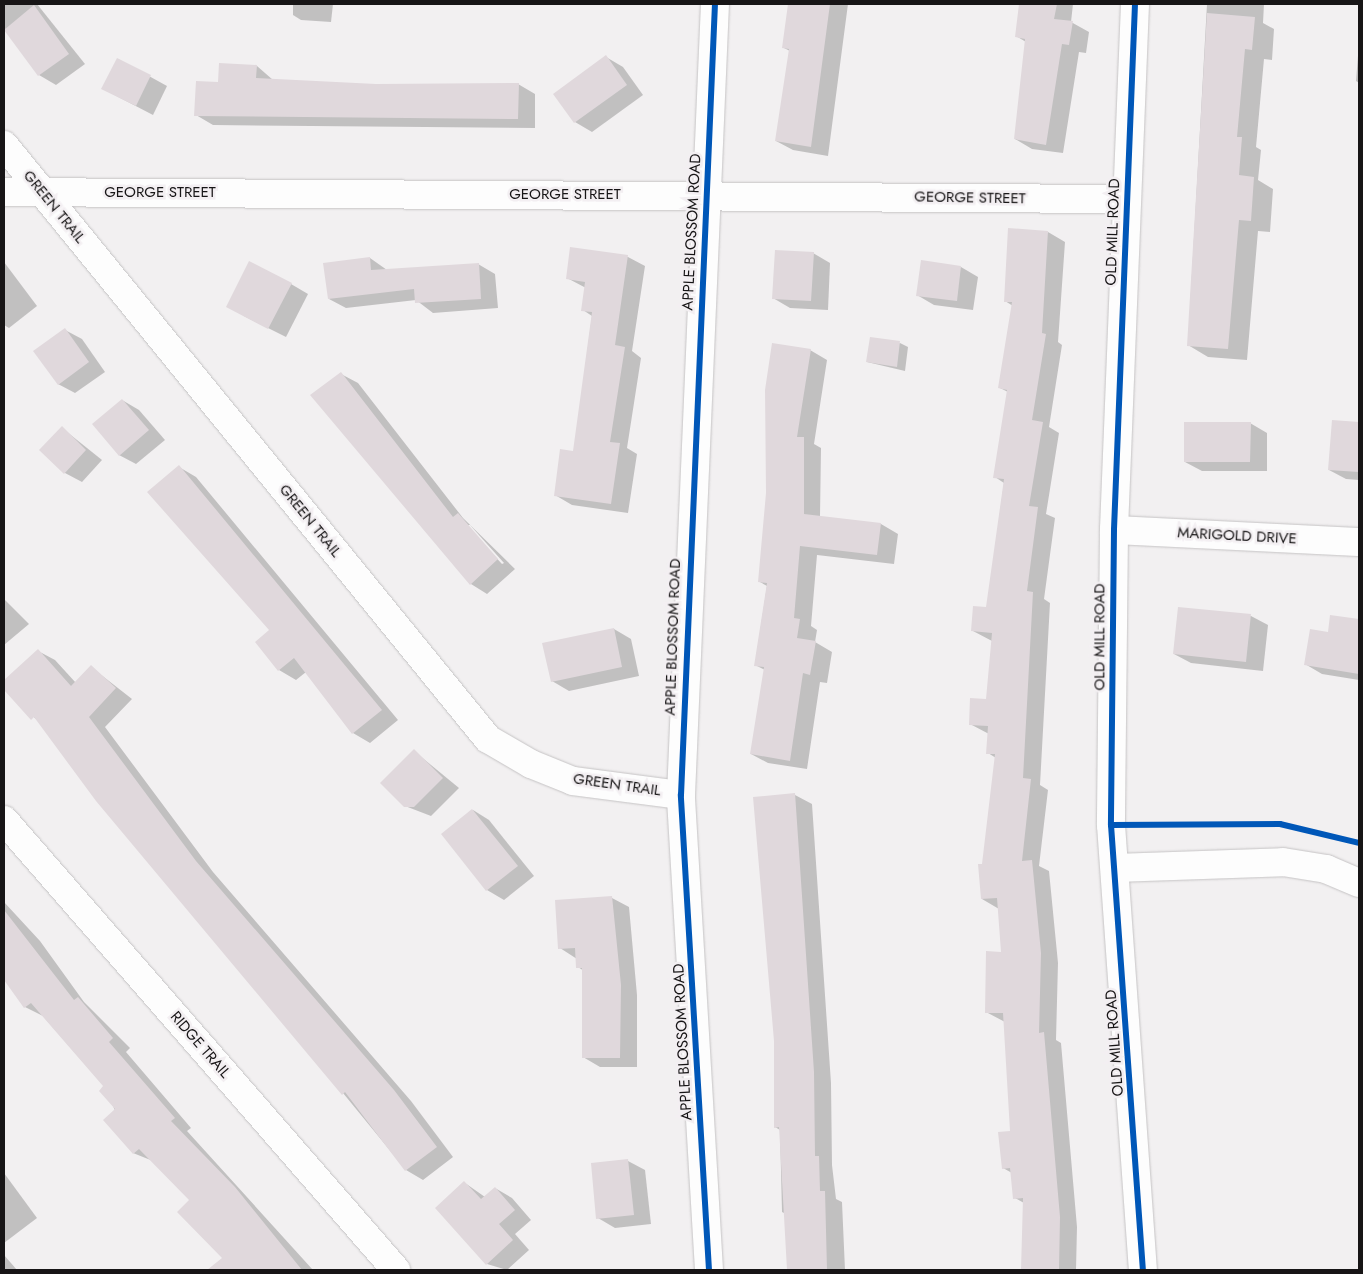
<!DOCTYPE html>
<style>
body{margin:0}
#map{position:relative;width:1363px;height:1274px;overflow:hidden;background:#f2f0f1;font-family:Jost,sans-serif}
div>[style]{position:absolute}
.shadow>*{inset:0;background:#0003}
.building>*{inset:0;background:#e0d8dc}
.roads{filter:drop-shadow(0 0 1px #c5c3c4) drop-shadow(0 0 1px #c5c3c4)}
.minor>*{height:28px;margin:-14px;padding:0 14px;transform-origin:14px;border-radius:14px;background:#fdfdfd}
.tertiary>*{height:28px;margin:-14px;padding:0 14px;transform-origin:14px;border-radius:14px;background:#fdfdfd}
.cycleway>*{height:6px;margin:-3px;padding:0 3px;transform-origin:3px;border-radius:3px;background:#0057b8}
span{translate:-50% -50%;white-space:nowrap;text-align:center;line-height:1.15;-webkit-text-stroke:5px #f3eff2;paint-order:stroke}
.street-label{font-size:15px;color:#171516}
.frame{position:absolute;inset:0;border:5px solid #171516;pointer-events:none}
</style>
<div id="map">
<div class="shadow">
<div style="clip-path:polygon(4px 4px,37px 4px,85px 64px,56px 85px,39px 75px,4px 27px)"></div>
<div style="clip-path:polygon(293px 4px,333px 4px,331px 22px,301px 20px,293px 15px)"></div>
<div style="clip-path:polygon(789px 4px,848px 4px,828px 156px,793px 150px,776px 141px,790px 51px,784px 48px)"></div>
<div style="clip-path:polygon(1020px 4px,1073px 4px,1071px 22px,1089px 32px,1086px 53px,1079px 52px,1063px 153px,1032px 149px,1015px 139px,1026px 42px,1016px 36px)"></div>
<div style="clip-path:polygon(1207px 4px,1264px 4px,1263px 23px,1274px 29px,1272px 60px,1264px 59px,1256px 147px,1261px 150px,1258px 180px,1273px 189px,1270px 232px,1258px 231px,1247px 360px,1208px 357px,1188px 345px)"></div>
<div style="clip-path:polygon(1359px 43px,1359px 83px,1356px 81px)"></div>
<div style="clip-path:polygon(606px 57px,623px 67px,643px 95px,592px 132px,575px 122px,555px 94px)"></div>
<div style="clip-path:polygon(118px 59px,167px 86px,153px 115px,103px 89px)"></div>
<div style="clip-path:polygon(257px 66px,273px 80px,376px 86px,518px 84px,535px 94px,535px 128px,213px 125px,196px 115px,219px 83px)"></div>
<div style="clip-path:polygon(1048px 232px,1065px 242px,1058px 342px,1062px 345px,1049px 427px,1059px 433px,1046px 514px,1055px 518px,1044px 599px,1050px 603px,1040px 785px,1048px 790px,1039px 866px,1049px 871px,1058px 963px,1056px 1040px,1061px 1043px,1077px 1227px,1076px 1270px,1022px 1270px,1024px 1203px,1015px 1198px,1012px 1173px,1003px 1168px,1011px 1132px,1005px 1022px,986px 1012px,1002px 953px,999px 909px,982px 899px,996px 758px,988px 753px,989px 734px,970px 724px,987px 700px,992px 641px,973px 631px,987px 609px,1004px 483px,995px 477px,1008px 392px,1000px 388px,1013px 306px,1005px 301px)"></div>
<div style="clip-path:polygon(572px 248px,628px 257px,645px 266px,632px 351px,641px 358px,627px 448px,637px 454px,628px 513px,572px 505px,555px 495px,574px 453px,592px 316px,583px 310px,586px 288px,567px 278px)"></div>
<div style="clip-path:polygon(813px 253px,830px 263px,828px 310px,790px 308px,773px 298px)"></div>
<div style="clip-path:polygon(370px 258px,387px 270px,478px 264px,495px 274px,498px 308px,433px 313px,416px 300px,346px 308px,329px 299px)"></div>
<div style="clip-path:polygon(4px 262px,37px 306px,9px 328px,4px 325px)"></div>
<div style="clip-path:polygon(961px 267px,978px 277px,973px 310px,934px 305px,917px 295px)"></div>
<div style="clip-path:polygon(291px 284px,308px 294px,286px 337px,244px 316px)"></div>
<div style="clip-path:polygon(65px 330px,82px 339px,105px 372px,75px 393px,58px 384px)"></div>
<div style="clip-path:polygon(900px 343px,908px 347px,905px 371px,867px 362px)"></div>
<div style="clip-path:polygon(810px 350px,827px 360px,814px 444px,821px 448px,820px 517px,881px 524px,898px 534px,894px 564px,817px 555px,811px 626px,817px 630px,815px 642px,832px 652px,827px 683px,820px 682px,807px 769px,768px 763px,751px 754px,765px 670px,755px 665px,767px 586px,760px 582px)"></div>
<div style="clip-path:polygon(evenodd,341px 374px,358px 383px,463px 518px,515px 569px,487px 594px,471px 584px,341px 374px,466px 525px,470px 525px,504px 563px,502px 564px,466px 525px)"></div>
<div style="clip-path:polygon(122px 400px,139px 410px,165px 440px,136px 464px,119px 455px)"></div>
<div style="clip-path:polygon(1333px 421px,1359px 423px,1359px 480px,1346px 479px,1329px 470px)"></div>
<div style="clip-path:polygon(1250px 423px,1267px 433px,1267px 471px,1202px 471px,1185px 462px)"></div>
<div style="clip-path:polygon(62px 428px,102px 460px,82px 482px,65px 473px)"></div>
<div style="clip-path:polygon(179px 467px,196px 477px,398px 720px,370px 743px,353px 733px,306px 672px,296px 680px,279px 670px,271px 631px)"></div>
<div style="clip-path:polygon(4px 599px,29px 624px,4px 645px)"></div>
<div style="clip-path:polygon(1179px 608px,1251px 616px,1268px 625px,1263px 671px,1191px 663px,1174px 654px)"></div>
<div style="clip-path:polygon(1331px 616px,1359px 621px,1359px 680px,1322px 674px,1305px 664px,1329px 633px)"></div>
<div style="clip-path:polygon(614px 629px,631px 639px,639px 676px,569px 691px,552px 681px)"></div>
<div style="clip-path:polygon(38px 651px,55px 660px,76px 683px,91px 667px,132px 699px,105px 727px,213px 872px,411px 1101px,453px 1157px,423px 1180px,406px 1170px,41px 724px,4px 688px,4px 682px)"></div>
<div style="clip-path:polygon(414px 751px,459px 788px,431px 816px,405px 806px)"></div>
<div style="clip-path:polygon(795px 795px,812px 804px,831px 1083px,832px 1165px,836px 1199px,842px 1202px,845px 1270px,790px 1270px,786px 1214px,782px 1212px,780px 1130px,775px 1127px)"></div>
<div style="clip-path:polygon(473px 810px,489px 820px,534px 876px,504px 900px,487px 890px)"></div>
<div style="clip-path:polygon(612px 898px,629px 907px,637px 995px,637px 1067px,600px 1067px,583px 1057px,584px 971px,578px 967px,577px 959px,560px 948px)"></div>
<div style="clip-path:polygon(4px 902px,40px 941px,84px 1002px,130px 1048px,126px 1052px,191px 1128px,187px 1131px,313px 1270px,209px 1270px,223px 1258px,191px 1200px,153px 1161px,133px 1153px,105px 1087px,43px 1016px,25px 1007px,4px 975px)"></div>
<div style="clip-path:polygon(628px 1161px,645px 1170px,651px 1224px,615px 1228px,598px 1218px)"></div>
<div style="clip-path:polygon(4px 1173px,37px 1218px,4px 1243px)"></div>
<div style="clip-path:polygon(465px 1183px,485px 1197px,495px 1188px,512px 1198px,531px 1220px,515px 1234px,529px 1250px,507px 1270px,487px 1264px)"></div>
<div style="clip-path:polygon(4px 1255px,17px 1270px,4px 1270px)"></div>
</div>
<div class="building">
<div style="clip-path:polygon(788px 4px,830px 4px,811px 147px,775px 141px,789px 49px,782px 48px)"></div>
<div style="clip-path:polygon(1019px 4px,1057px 4px,1054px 19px,1073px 21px,1069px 45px,1062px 44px,1046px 145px,1014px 139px,1025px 39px,1015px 37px)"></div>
<div style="clip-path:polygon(34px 5px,69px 54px,38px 76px,4px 30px)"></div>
<div style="clip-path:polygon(1207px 13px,1255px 17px,1252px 50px,1245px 49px,1237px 137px,1242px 137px,1239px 175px,1254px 177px,1251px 221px,1239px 220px,1228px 349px,1187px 346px)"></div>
<div style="clip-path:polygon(606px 55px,627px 85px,574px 123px,553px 94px)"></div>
<div style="clip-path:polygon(117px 58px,151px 75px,136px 106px,101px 89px)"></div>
<div style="clip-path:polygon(219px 63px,257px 65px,256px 78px,376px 84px,519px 83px,518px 119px,194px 116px,196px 81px,218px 82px)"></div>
<div style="clip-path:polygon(1008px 228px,1048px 231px,1042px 333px,1046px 334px,1032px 420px,1043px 422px,1029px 506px,1038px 507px,1027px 591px,1033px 592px,1023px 778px,1031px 779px,1022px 861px,1032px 860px,1041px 953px,1039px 1033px,1044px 1032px,1060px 1217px,1059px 1270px,1021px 1270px,1023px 1198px,1013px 1199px,1010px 1168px,1002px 1169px,998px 1132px,1010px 1131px,1003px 1013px,985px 1013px,986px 951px,1001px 952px,997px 898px,981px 899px,978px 864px,982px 864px,995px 754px,986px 754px,988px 726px,969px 725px,970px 698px,986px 699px,992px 633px,971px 631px,973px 606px,986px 607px,1004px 479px,993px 478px,1007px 390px,998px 388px,1012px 302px,1004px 302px)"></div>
<div style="clip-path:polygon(570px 247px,628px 255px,615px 345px,625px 347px,610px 442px,620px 443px,611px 504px,554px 496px,560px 449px,573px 451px,592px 312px,581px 311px,585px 282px,566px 279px)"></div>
<div style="clip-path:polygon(775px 250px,814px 252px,811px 301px,772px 299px)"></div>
<div style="clip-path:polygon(370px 257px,371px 270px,479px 263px,481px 299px,415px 303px,414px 289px,328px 299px,323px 263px)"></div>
<div style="clip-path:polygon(921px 260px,961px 266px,957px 301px,916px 296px)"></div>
<div style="clip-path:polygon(249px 261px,292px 283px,268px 329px,226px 307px)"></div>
<div style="clip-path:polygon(65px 328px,89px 362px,58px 385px,33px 351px)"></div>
<div style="clip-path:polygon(870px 337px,900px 341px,897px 367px,866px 362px)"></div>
<div style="clip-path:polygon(772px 343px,811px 349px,797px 437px,804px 437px,804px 514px,881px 523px,877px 555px,800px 546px,794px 618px,800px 619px,797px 638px,816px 641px,810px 675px,803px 673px,790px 761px,750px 754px,764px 667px,754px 666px,767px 583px,758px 582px,766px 493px,765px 390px)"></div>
<div style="clip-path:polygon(341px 372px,453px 517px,458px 513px,498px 559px,470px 585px,310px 395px)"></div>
<div style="clip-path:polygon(122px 399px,149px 430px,119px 456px,92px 424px)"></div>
<div style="clip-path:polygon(1332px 420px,1359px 422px,1359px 472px,1328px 470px)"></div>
<div style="clip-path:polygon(1184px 422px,1251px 422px,1250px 462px,1184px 462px)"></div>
<div style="clip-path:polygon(62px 426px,86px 450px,64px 474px,39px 450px)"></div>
<div style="clip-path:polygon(179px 465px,382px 710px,352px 734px,294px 658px,278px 671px,255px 642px,269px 630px,147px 492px)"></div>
<div style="clip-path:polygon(1178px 607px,1251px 614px,1246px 662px,1173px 654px)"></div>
<div style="clip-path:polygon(1330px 615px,1359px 619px,1359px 674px,1304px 665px,1310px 629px,1328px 632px)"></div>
<div style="clip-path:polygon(614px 628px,622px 667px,551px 682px,542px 643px)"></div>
<div style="clip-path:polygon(38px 649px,71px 686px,91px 665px,116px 688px,89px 717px,196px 861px,394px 1090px,437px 1147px,405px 1171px,345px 1092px,342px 1095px,96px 801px,34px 717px,31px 720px,4px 690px,4px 680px)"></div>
<div style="clip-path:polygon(414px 749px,443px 778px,414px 807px,404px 807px,380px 783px)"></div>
<div style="clip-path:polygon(795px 793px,814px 1072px,815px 1156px,819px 1156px,820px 1191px,825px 1191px,827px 1270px,787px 1270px,779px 1127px,774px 1128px,774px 1041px,753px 797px)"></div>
<div style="clip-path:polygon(472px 809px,518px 866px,486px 891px,441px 834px)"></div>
<div style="clip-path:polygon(612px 896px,621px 985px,620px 1058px,582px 1058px,582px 968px,576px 968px,575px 948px,558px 949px,555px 900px)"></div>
<div style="clip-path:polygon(4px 910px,74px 1000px,78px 997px,113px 1038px,109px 1042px,175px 1118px,171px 1121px,235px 1187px,302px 1270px,207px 1270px,222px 1258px,177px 1212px,189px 1200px,139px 1149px,133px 1154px,103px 1120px,115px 1109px,99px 1091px,103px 1086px,31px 1003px,24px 1008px,4px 980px)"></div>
<div style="clip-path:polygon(628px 1159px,634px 1215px,596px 1219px,591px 1163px)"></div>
<div style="clip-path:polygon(464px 1181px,481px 1199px,495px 1187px,515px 1210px,499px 1224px,513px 1240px,486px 1265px,435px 1208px)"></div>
</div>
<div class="roads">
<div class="minor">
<div style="left:4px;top:145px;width:766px;rotate:50.83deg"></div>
<div style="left:488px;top:739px;width:50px;rotate:30.2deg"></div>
<div style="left:531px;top:764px;width:45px;rotate:22deg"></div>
<div style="left:573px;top:781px;width:109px;rotate:7.4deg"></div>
<div style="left:4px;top:192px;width:1123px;rotate:0.36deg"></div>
<div style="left:1114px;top:530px;width:245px;rotate:2.8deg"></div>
<div style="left:4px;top:820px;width:597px;rotate:48.94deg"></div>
<div style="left:1115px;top:868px;width:168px;rotate:-2deg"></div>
<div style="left:1283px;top:862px;width:44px;rotate:9.2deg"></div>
<div style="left:1326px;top:869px;width:36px;rotate:23deg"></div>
<div style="left:709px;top:1270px;width:476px;rotate:-93.4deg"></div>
<div style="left:681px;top:795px;width:792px;rotate:-87.54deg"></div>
</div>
<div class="tertiary">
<div style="left:1135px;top:4px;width:526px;rotate:92.29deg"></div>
<div style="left:1114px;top:530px;width:295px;rotate:90.6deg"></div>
<div style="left:1111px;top:825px;width:446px;rotate:85.9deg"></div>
</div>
</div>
<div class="cycleway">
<div style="left:1135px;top:4px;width:526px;rotate:92.29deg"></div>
<div style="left:1114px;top:530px;width:295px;rotate:90.6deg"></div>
<div style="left:1111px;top:825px;width:446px;rotate:85.9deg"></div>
<div style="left:1111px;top:825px;width:169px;rotate:-0.3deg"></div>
<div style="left:1280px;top:824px;width:81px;rotate:13.5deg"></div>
<div style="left:709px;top:1270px;width:476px;rotate:-93.4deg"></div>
<div style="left:681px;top:795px;width:792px;rotate:-87.54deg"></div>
</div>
<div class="street-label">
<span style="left:160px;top:193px">GEORGE STREET</span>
<span style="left:565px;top:195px">GEORGE STREET</span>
<span style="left:970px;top:198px;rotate:1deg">GEORGE STREET</span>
<span style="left:54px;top:207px;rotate:51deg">GREEN TRAIL</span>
<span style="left:692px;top:232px;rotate:-87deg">APPLE BLOSSOM ROAD</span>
<span style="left:1113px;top:232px;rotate:-88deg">OLD MILL ROAD</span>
<span style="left:310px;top:521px;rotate:51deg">GREEN TRAIL</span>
<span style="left:1237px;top:536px;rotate:3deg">MARIGOLD DRIVE</span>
<span style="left:673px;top:637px;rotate:-88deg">APPLE BLOSSOM ROAD</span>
<span style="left:1100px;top:637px;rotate:-90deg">OLD MILL ROAD</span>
<span style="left:617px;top:785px;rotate:8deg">GREEN TRAIL</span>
<span style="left:683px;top:1042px;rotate:-93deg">APPLE BLOSSOM ROAD</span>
<span style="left:1115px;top:1043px;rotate:-94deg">OLD MILL ROAD</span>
<span style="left:200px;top:1045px;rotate:49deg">RIDGE TRAIL</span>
</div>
<div class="frame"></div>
</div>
